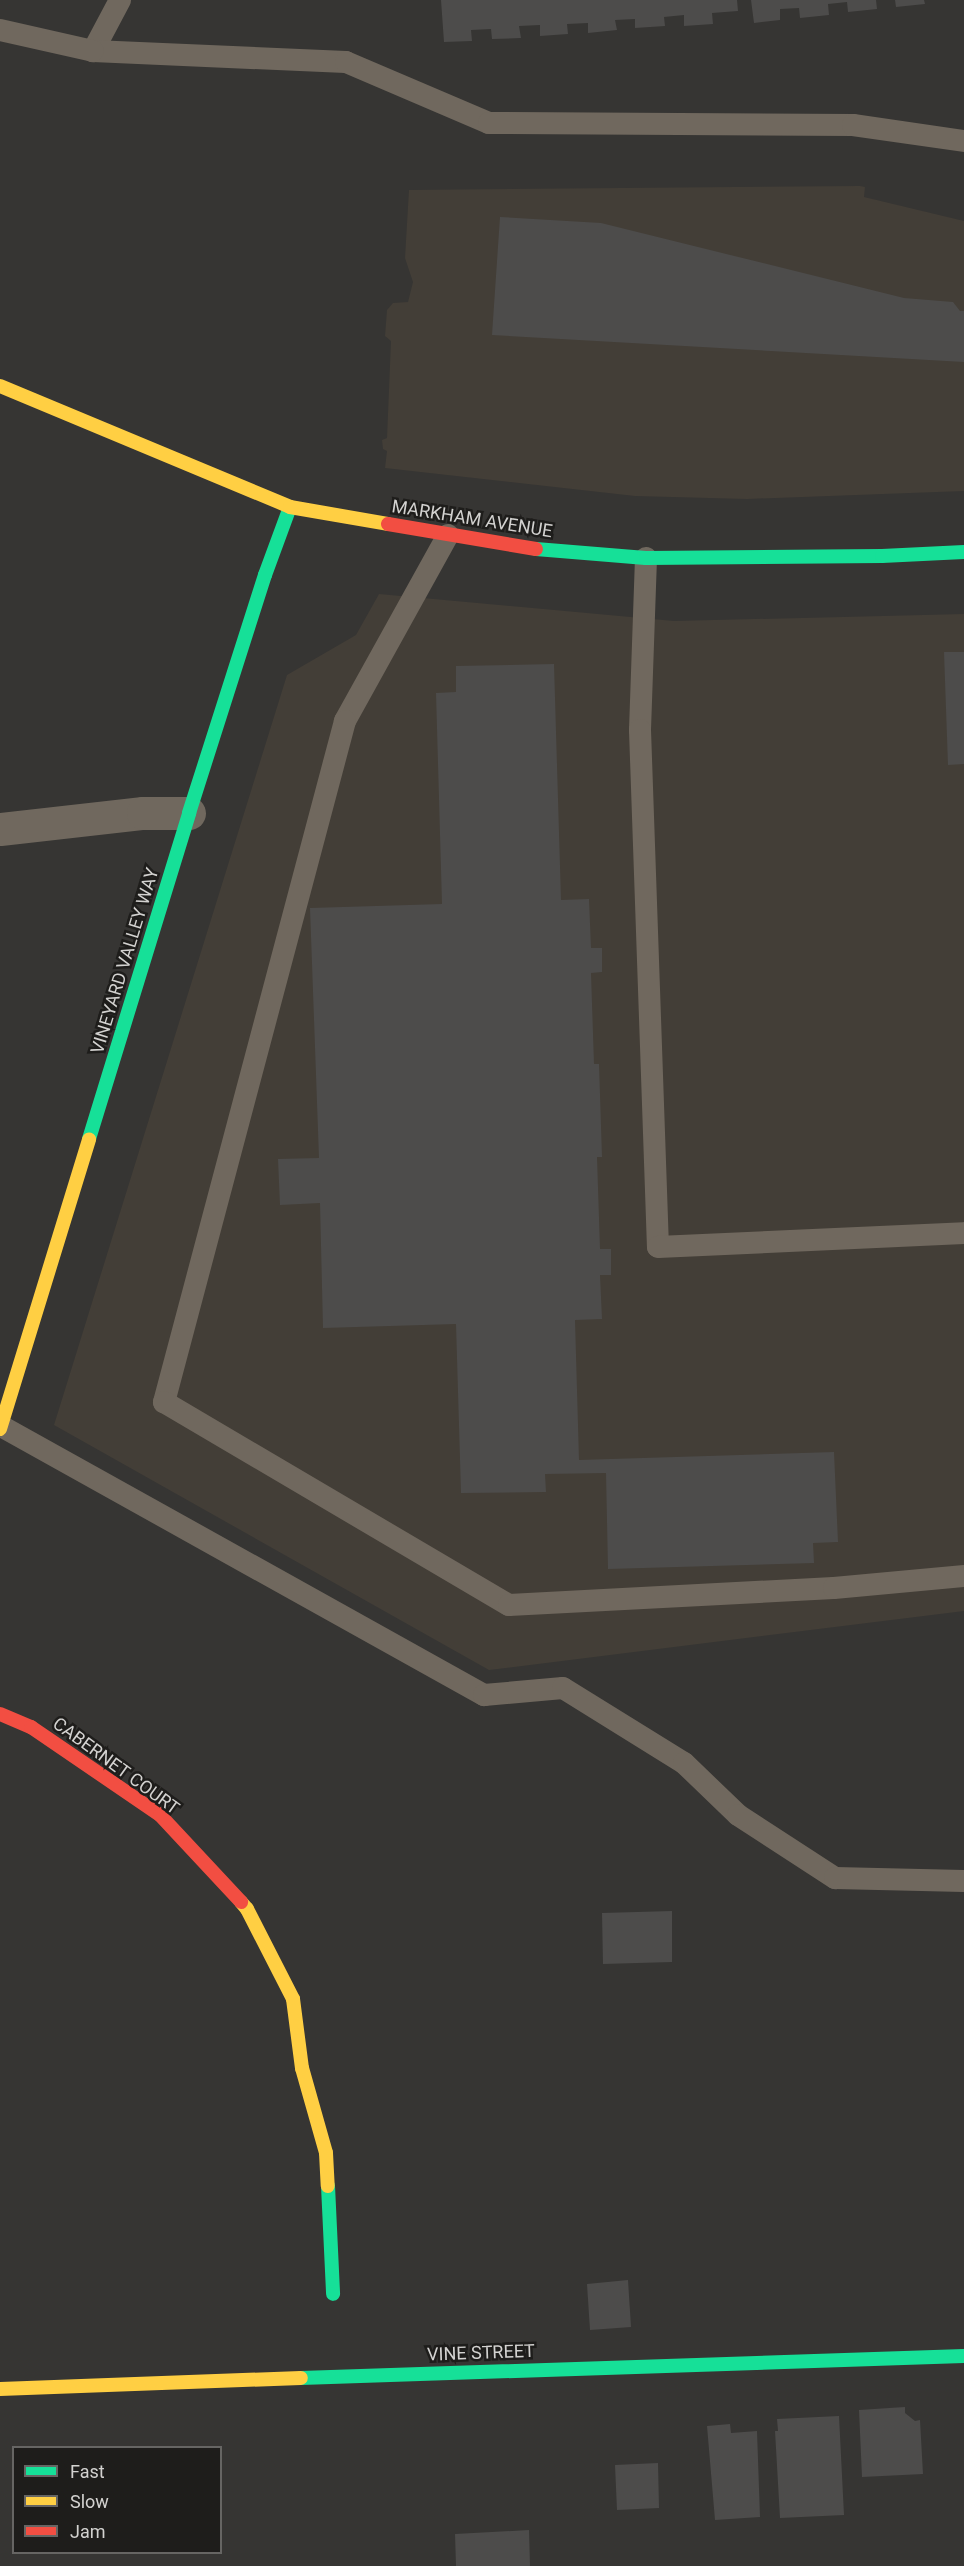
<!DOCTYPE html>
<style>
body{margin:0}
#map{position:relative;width:964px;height:2566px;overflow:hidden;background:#363533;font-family:Roboto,sans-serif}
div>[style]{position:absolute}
.built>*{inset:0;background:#433e37}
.building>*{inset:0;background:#4d4c4b}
.lane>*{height:22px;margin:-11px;padding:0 11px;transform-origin:11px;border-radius:11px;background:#70685e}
.street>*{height:33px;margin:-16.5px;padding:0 16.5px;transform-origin:16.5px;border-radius:16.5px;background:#70685e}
.fast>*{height:14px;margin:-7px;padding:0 7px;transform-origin:7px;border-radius:7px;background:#16e098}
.slow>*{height:14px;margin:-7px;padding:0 7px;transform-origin:7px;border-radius:7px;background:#ffcf43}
.jam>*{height:14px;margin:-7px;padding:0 7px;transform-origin:7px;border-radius:7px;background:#f24e42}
span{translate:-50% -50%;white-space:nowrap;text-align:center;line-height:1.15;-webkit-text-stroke:5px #1e1d1b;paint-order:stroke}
.street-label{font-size:18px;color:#d3d2d0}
.legend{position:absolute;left:12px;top:2446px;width:210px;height:108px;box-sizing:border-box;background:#1e1d1b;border:2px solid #666563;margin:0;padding:8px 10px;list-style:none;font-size:18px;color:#d3d2d0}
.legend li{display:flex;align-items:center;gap:12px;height:30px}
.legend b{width:30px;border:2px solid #666563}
</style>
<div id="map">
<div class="built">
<div style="clip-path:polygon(860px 186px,865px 187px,864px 197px,964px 221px,964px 491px,747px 499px,635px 496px,385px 468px,387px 451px,383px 449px,382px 440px,387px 438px,391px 341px,385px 336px,387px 310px,393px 303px,408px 302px,413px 282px,405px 258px,409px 190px)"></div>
<div style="clip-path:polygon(379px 594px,674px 621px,964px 614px,964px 1611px,489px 1670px,54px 1425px,287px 675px,356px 635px)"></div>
</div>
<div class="building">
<div style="clip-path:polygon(441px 0,737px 0,738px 11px,712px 13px,713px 24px,684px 26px,684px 15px,664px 17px,665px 26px,635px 28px,635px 19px,615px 20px,617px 30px,588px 33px,588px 23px,567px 24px,568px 34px,540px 36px,540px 25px,519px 26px,521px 38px,492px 39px,491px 29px,471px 30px,472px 41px,444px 42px)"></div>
<div style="clip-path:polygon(751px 0,876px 0,877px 9px,848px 12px,847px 2px,828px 4px,829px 15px,800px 18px,799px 8px,780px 9px,780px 20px,754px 23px)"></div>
<div style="clip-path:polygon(895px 0,924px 0,925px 4px,896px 7px)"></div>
<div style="clip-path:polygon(500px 217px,601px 223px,904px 298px,953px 302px,960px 311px,964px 311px,964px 362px,492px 335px)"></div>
<div style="clip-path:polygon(944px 652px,964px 652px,964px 764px,948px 765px)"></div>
<div style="clip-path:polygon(554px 664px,561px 900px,589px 899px,591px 948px,602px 948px,602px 972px,591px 973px,594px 1064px,599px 1064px,602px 1157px,597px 1157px,600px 1249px,611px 1249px,611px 1275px,600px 1275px,602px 1319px,575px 1320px,579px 1460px,834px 1452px,838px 1542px,813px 1543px,814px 1563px,608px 1569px,606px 1473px,545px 1474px,546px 1492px,461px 1493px,456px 1324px,323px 1328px,320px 1203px,280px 1205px,278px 1159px,319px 1158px,310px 908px,442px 904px,436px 693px,456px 692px,456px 666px)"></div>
<div style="clip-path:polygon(672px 1911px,672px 1962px,603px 1964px,602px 1913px)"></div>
<div style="clip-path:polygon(628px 2280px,631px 2327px,590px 2330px,587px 2284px)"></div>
<div style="clip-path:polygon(905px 2407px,905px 2413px,915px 2421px,920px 2420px,923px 2474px,862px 2477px,859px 2410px)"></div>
<div style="clip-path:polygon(839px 2416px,844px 2515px,780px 2518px,775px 2431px,778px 2431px,777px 2419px)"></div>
<div style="clip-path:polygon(730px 2424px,731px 2433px,757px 2431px,760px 2517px,715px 2520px,707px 2426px)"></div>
<div style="clip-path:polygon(658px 2463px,659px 2508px,617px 2510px,615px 2465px)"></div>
<div style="clip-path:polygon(529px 2530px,530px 2566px,456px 2566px,455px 2534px)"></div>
</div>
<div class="lane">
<div style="left:120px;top:0;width:58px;rotate:117.9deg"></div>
<div style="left:93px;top:51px;width:253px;rotate:2.5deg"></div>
<div style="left:346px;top:62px;width:155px;rotate:23.1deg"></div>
<div style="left:489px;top:123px;width:364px;rotate:0.3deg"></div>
<div style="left:853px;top:125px;width:112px;rotate:8.2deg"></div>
<div style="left:0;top:30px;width:95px;rotate:12.7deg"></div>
<div style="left:448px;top:535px;width:213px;rotate:119deg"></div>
<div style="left:345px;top:721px;width:705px;rotate:104.88deg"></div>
<div style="left:164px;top:1402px;width:400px;rotate:30.5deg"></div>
<div style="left:509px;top:1605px;width:325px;rotate:-3deg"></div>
<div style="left:834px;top:1588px;width:131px;rotate:-5.3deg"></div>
<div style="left:646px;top:558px;width:172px;rotate:92deg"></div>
<div style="left:640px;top:730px;width:517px;rotate:88.01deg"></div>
<div style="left:658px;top:1247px;width:306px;rotate:-2.6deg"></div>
<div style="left:1px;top:1426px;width:553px;rotate:29.12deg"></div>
<div style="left:484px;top:1695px;width:79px;rotate:-5.1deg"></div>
<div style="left:563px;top:1688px;width:142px;rotate:31.8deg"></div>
<div style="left:684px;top:1763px;width:75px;rotate:43.9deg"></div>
<div style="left:738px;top:1815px;width:116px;rotate:33deg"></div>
<div style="left:835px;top:1878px;width:129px;rotate:1.3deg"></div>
</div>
<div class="street">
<div style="left:0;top:829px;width:144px;rotate:-6.4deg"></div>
<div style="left:143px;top:813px;width:46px"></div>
</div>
<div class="fast">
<div style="left:536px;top:549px;width:110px;rotate:4.7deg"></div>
<div style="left:646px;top:558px;width:236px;rotate:-0.5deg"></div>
<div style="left:882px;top:556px;width:82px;rotate:-2.8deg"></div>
<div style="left:89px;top:1139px;width:341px;rotate:-72.9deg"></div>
<div style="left:189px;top:813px;width:250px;rotate:-72.3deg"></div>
<div style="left:265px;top:575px;width:72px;rotate:-69.8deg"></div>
<div style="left:328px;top:2186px;width:108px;rotate:87.3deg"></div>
<div style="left:301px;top:2378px;width:663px;rotate:-1.9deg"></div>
</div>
<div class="slow">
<div style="left:0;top:386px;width:314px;rotate:22.6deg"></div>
<div style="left:290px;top:507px;width:99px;rotate:9.8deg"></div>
<div style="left:0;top:1429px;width:303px;rotate:-72.9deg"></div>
<div style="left:241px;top:1902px;width:9px;rotate:49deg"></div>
<div style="left:247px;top:1909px;width:101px;rotate:62.9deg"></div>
<div style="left:293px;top:1999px;width:70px;rotate:82.6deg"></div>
<div style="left:302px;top:2068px;width:88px;rotate:74.2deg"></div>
<div style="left:326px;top:2153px;width:33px;rotate:87deg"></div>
<div style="left:0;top:2389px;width:301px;rotate:-2.1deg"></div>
</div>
<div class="jam">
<div style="left:388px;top:524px;width:150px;rotate:9.6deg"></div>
<div style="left:0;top:1714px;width:34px;rotate:23deg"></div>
<div style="left:31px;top:1727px;width:156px;rotate:34.3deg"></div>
<div style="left:160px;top:1815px;width:119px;rotate:47deg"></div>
</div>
<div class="street-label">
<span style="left:472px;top:519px;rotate:9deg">MARKHAM AVENUE</span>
<span style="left:125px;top:961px;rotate:-73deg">VINEYARD VALLEY WAY</span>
<span style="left:116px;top:1766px;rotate:36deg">CABERNET COURT</span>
<span style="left:481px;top:2353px;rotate:-2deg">VINE STREET</span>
</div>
<ul class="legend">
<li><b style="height:8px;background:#16e098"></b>Fast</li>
<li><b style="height:8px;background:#ffcf43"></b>Slow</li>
<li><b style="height:8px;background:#f24e42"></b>Jam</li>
</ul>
</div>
